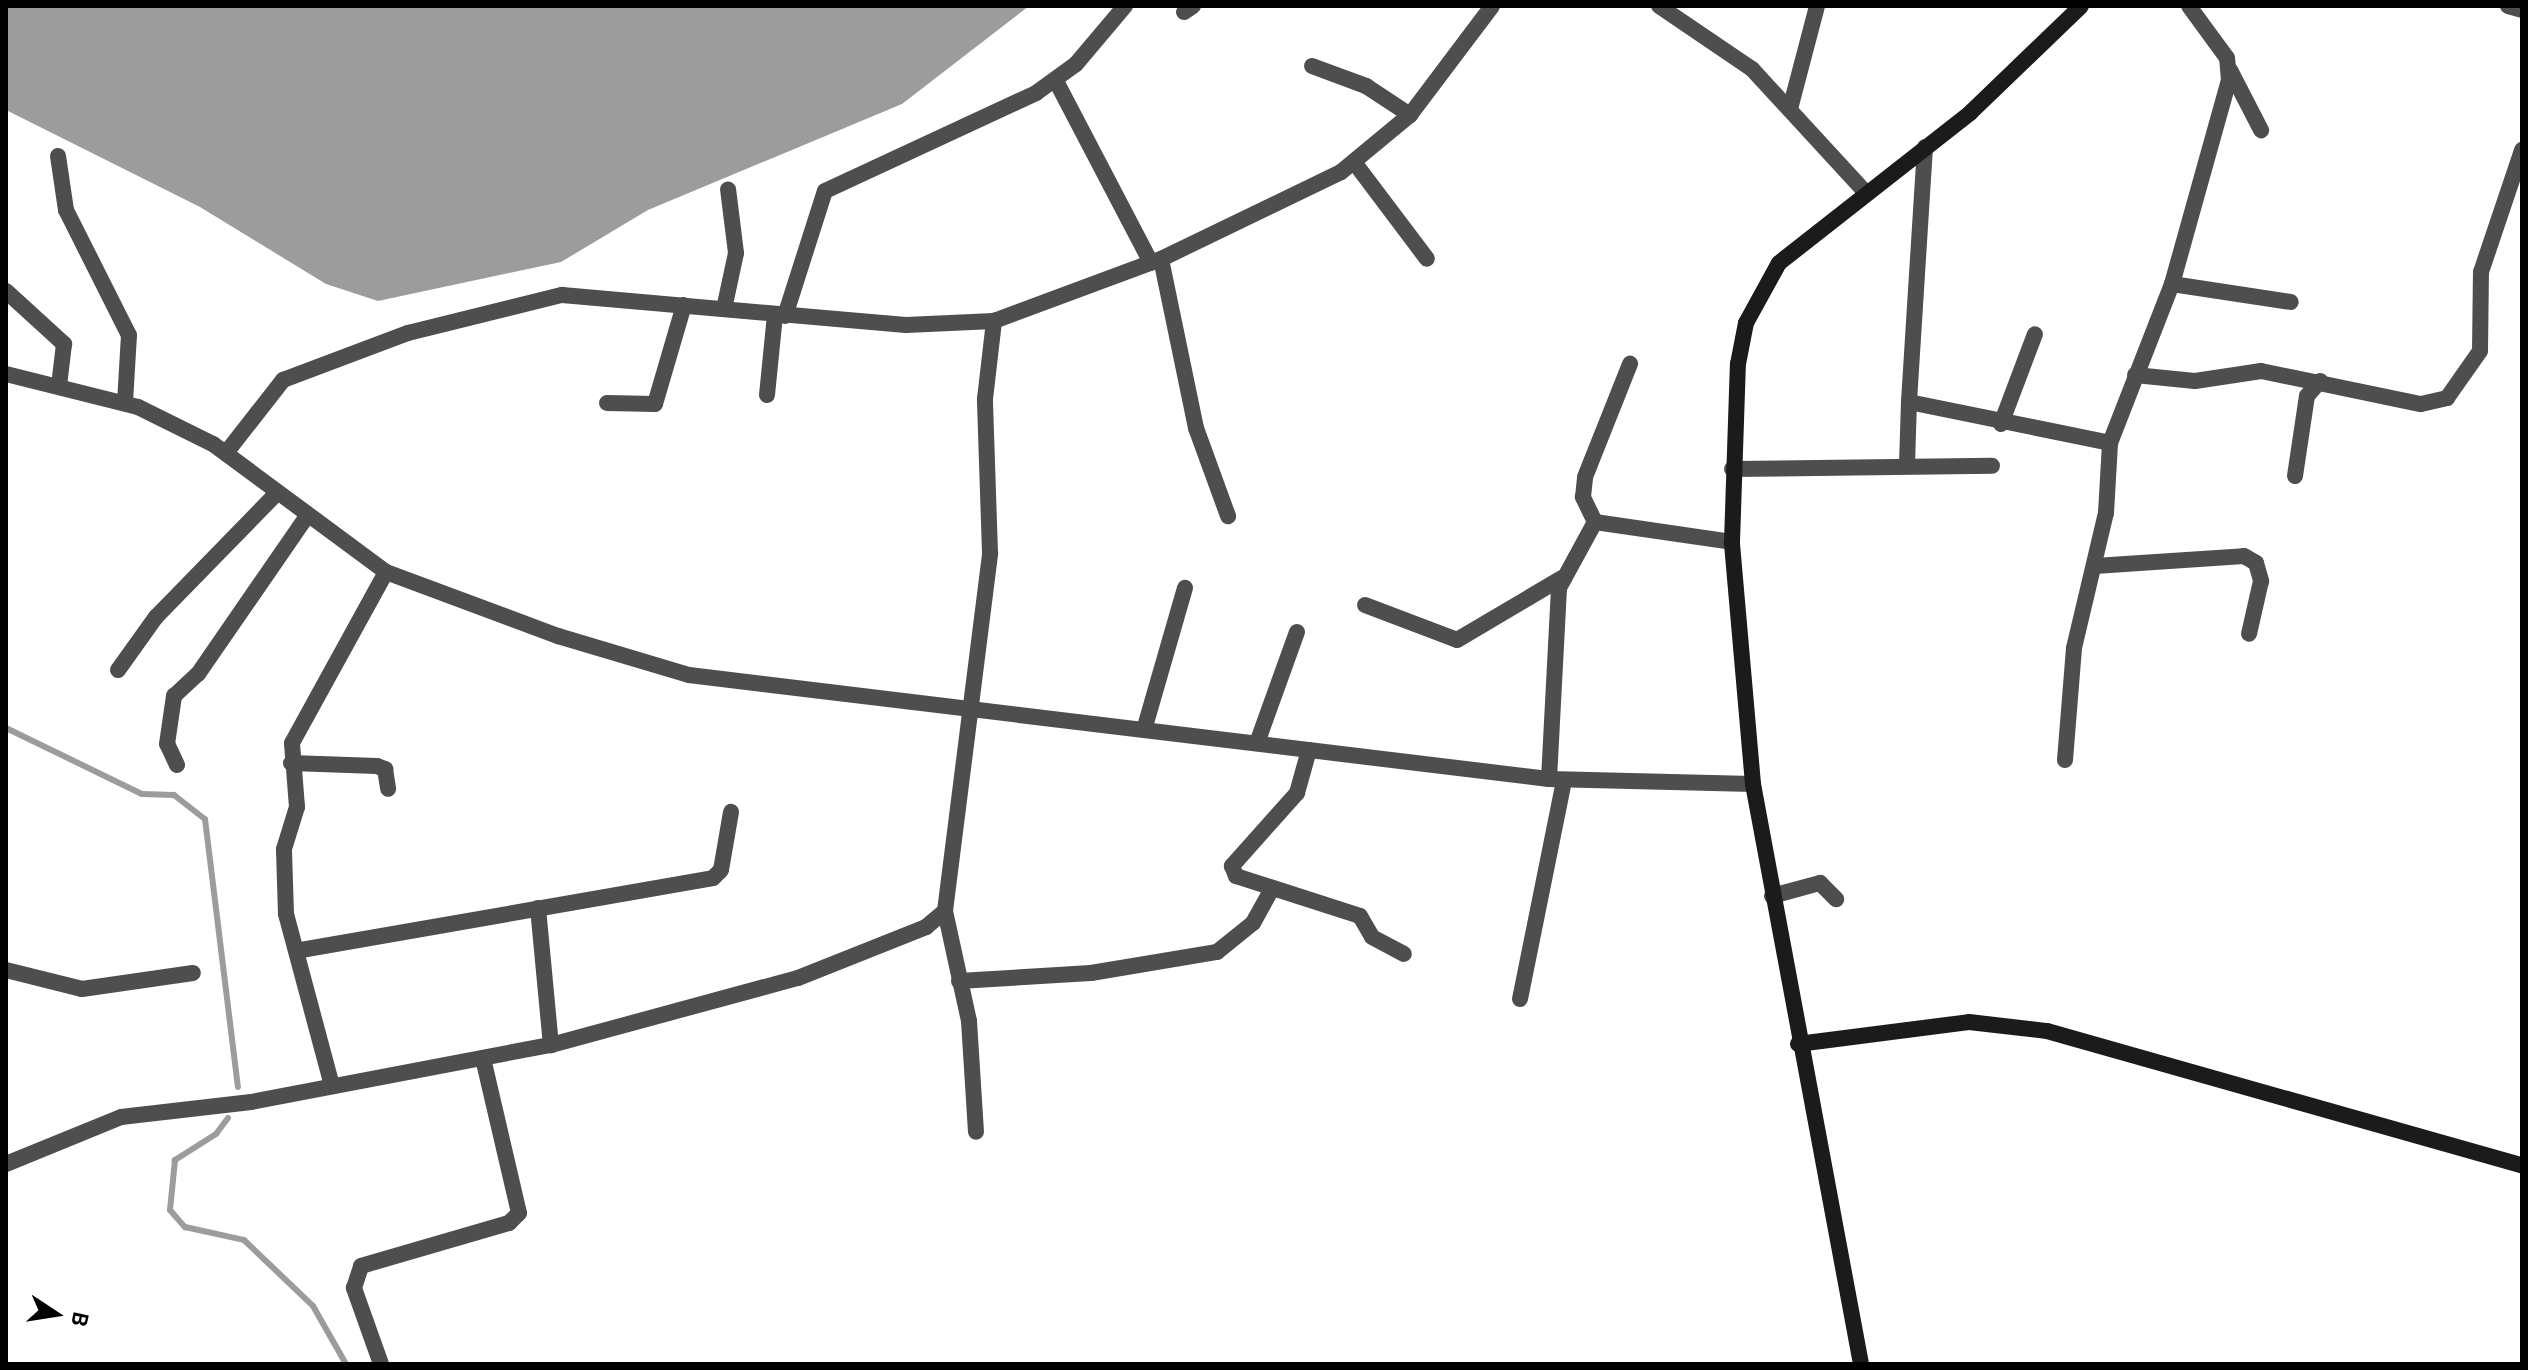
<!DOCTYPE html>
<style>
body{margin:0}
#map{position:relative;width:2528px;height:1370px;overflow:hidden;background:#fff;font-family:"DM Sans",sans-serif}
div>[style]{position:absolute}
.water>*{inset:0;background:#9c9c9c}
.stream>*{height:6px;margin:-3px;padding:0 3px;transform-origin:3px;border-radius:3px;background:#9c9c9c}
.street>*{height:16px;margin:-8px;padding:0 8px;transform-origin:8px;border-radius:8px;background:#4e4e4e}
.secondary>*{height:16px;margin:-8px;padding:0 8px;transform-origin:8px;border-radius:8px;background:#1b1b1b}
span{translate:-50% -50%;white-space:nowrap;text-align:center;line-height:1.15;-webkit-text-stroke:6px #fff;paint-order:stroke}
.frame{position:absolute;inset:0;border:8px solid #000;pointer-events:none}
.north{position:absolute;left:16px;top:1274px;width:80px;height:80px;-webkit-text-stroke:6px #fff;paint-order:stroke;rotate:102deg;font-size:22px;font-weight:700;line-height:32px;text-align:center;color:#000}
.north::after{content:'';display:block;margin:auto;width:28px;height:36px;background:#000;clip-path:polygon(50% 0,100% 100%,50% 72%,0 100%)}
</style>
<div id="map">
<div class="water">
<div style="clip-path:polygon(6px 6px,1029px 6px,902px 104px,648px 210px,561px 262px,378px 301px,326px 284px,200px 207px,6px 110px)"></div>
</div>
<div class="stream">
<div style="left:6px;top:728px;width:151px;rotate:25.9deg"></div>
<div style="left:142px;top:794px;width:32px;rotate:2deg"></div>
<div style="left:174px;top:795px;width:39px;rotate:38deg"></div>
<div style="left:205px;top:819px;width:270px;rotate:83deg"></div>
<div style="left:228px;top:1118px;width:20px;rotate:127deg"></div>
<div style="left:216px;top:1134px;width:49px;rotate:147.6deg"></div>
<div style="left:175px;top:1160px;width:50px;rotate:95.7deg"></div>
<div style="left:170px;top:1210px;width:23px;rotate:49deg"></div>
<div style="left:185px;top:1227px;width:60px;rotate:12.4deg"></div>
<div style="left:244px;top:1240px;width:95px;rotate:43.7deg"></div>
<div style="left:313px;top:1306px;width:67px;rotate:60.4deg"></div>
</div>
<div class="street">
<div style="left:1659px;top:6px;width:112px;rotate:34.1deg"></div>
<div style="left:1752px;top:69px;width:166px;rotate:47.4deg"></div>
<div style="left:2508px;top:6px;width:15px;rotate:16deg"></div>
<div style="left:1184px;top:12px;width:11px;rotate:-34deg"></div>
<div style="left:1312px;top:66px;width:58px;rotate:20.3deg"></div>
<div style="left:1366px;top:86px;width:53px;rotate:33.4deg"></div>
<div style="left:2230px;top:70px;width:68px;rotate:62.7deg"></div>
<div style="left:1056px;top:81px;width:205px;rotate:62.4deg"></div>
<div style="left:1790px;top:109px;width:106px;rotate:-75.3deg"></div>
<div style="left:1925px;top:147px;width:256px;rotate:93.6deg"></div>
<div style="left:1909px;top:402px;width:205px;rotate:11.5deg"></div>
<div style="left:58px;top:156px;width:55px;rotate:81.6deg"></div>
<div style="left:66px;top:210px;width:140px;rotate:63.3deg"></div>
<div style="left:129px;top:335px;width:68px;rotate:93.4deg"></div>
<div style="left:1354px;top:162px;width:121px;rotate:53deg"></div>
<div style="left:1161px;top:259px;width:173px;rotate:78.3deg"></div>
<div style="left:1196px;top:428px;width:94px;rotate:70deg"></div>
<div style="left:2172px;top:284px;width:120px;rotate:8.6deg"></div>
<div style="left:6px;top:291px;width:79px;rotate:42.4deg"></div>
<div style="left:64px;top:344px;width:42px;rotate:96.8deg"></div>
<div style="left:724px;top:309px;width:57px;rotate:-77.9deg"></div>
<div style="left:736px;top:253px;width:64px;rotate:-97.1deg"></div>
<div style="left:785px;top:316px;width:131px;rotate:-72.3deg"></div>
<div style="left:825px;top:191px;width:233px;rotate:-24.9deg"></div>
<div style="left:1036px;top:93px;width:49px;rotate:-35.9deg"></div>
<div style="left:1076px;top:64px;width:76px;rotate:-49.8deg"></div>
<div style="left:6px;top:374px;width:136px;rotate:14deg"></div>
<div style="left:138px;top:407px;width:84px;rotate:26.3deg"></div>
<div style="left:213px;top:444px;width:215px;rotate:36.5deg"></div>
<div style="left:386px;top:572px;width:184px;rotate:20.4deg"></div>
<div style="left:558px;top:636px;width:137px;rotate:16.6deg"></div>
<div style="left:689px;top:675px;width:866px;rotate:6.9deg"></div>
<div style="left:1549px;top:779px;width:204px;rotate:1.4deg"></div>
<div style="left:2135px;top:375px;width:60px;rotate:5.7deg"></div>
<div style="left:2195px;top:381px;width:67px;rotate:-8.6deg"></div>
<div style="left:2261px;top:371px;width:163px;rotate:11.7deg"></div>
<div style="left:2421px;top:404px;width:27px;rotate:-13deg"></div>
<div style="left:2447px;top:398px;width:57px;rotate:-54.9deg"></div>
<div style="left:2480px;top:351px;width:79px;rotate:-89.3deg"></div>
<div style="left:2481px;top:272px;width:129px;rotate:-71.4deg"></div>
<div style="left:767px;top:395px;width:80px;rotate:-84.3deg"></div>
<div style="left:607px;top:403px;width:48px;rotate:1.2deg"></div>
<div style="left:655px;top:404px;width:103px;rotate:-73.7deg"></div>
<div style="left:2001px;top:424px;width:96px;rotate:-69.3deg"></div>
<div style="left:226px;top:453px;width:93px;rotate:-52deg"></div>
<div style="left:283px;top:380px;width:134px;rotate:-20.6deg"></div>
<div style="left:408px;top:333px;width:159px;rotate:-13.9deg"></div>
<div style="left:562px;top:295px;width:345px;rotate:5deg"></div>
<div style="left:906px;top:325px;width:88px;rotate:-2.6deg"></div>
<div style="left:1907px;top:465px;width:63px;rotate:-88.2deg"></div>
<div style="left:1732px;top:469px;width:260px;rotate:-0.7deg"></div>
<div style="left:2295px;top:476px;width:81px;rotate:-81.5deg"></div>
<div style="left:2307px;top:396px;width:20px;rotate:-49deg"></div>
<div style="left:1595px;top:522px;width:28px;rotate:-116deg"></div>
<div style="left:1583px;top:497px;width:20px;rotate:-84deg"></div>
<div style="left:1585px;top:477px;width:122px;rotate:-68.3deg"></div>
<div style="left:1595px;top:522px;width:138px;rotate:8.3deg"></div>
<div style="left:2095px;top:566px;width:149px;rotate:-3.8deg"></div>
<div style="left:2244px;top:556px;width:14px;rotate:30deg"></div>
<div style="left:2256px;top:563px;width:19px;rotate:74deg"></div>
<div style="left:2261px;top:581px;width:54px;rotate:102.8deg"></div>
<div style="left:1365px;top:605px;width:98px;rotate:20.8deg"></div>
<div style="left:1457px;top:640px;width:122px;rotate:-30.6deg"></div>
<div style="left:118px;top:670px;width:65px;rotate:-54.4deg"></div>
<div style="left:156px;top:617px;width:173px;rotate:-45.7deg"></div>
<div style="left:1144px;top:730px;width:148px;rotate:-73.9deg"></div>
<div style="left:1257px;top:743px;width:118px;rotate:-70.2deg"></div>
<div style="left:1309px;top:750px;width:45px;rotate:105.6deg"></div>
<div style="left:1297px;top:793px;width:98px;rotate:131.7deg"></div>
<div style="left:1232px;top:866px;width:11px;rotate:68deg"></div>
<div style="left:1236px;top:876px;width:130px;rotate:17.9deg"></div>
<div style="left:1360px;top:916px;width:24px;rotate:60deg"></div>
<div style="left:1372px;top:937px;width:36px;rotate:28deg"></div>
<div style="left:2065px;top:760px;width:112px;rotate:-85.4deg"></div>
<div style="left:2074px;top:648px;width:139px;rotate:-76.7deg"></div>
<div style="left:2106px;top:513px;width:70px;rotate:-86.7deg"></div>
<div style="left:2110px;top:443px;width:171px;rotate:-68.7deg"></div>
<div style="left:2172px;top:284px;width:212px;rotate:-74.4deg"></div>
<div style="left:2229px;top:80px;width:22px;rotate:-95deg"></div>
<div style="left:2227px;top:58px;width:64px;rotate:-126.2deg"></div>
<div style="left:291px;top:763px;width:86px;rotate:2deg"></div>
<div style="left:377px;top:766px;width:9px;rotate:21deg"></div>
<div style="left:385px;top:769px;width:20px;rotate:81deg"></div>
<div style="left:177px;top:765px;width:23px;rotate:-115deg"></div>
<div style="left:167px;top:744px;width:49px;rotate:-81.7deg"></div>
<div style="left:174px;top:696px;width:33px;rotate:-43deg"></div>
<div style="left:198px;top:674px;width:192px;rotate:-55.4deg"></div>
<div style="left:1549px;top:779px;width:191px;rotate:-87deg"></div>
<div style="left:1559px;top:588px;width:75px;rotate:-61.4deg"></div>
<div style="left:1772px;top:896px;width:50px;rotate:-15.2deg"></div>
<div style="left:1820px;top:883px;width:23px;rotate:45deg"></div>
<div style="left:538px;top:908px;width:138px;rotate:84.6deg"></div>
<div style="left:945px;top:911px;width:113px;rotate:77.7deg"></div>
<div style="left:969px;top:1021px;width:111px;rotate:86.4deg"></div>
<div style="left:301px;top:950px;width:418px;rotate:-9.9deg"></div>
<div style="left:713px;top:878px;width:11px;rotate:-45deg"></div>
<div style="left:721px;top:870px;width:59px;rotate:-80.2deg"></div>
<div style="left:6px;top:970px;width:78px;rotate:14deg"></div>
<div style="left:82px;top:989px;width:112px;rotate:-8.2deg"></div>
<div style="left:959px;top:981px;width:132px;rotate:-3.5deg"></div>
<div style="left:1091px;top:973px;width:128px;rotate:-9.5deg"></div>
<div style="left:1217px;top:952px;width:46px;rotate:-38.9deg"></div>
<div style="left:1253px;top:923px;width:37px;rotate:-61deg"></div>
<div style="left:1520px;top:999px;width:223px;rotate:-78.6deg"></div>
<div style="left:331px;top:1082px;width:174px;rotate:-105deg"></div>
<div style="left:286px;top:914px;width:65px;rotate:-91.8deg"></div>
<div style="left:284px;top:849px;width:44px;rotate:-72.8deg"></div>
<div style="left:297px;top:807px;width:64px;rotate:-94.5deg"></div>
<div style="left:292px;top:743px;width:195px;rotate:-61.2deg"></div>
<div style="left:6px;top:1164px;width:124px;rotate:-22.2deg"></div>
<div style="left:121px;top:1117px;width:131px;rotate:-6.6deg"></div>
<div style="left:251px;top:1102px;width:305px;rotate:-10.8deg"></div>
<div style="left:551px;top:1045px;width:256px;rotate:-15.2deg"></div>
<div style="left:798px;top:978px;width:138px;rotate:-21.7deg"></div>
<div style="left:926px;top:927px;width:25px;rotate:-40deg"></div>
<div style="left:945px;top:911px;width:361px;rotate:-82.8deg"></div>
<div style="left:990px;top:553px;width:154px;rotate:-91.9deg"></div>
<div style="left:985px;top:399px;width:79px;rotate:-83.4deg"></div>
<div style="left:994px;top:321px;width:178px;rotate:-20.4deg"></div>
<div style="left:1161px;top:259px;width:200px;rotate:-25.8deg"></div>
<div style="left:1341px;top:172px;width:89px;rotate:-39.6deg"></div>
<div style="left:1410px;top:115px;width:136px;rotate:-53deg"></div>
<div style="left:381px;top:1364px;width:81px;rotate:-109.6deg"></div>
<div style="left:354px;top:1288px;width:23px;rotate:-72deg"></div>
<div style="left:361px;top:1266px;width:154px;rotate:-16.2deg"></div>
<div style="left:509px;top:1223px;width:14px;rotate:-45deg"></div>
<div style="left:519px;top:1213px;width:159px;rotate:-103.1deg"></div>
</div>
<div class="secondary">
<div style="left:1798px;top:1044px;width:172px;rotate:-7.3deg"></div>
<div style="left:1969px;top:1022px;width:79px;rotate:6.6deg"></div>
<div style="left:2047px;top:1031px;width:494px;rotate:15.8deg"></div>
<div style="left:1861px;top:1364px;width:590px;rotate:-100.55deg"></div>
<div style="left:1753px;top:784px;width:243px;rotate:-95deg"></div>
<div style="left:1732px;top:542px;width:178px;rotate:-88.1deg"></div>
<div style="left:1738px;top:364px;width:42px;rotate:-79deg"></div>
<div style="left:1746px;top:323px;width:68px;rotate:-61.2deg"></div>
<div style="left:1779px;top:263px;width:243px;rotate:-38.1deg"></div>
<div style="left:1970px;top:113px;width:154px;rotate:-43.9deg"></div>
</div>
<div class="frame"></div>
<div class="north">B</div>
</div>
